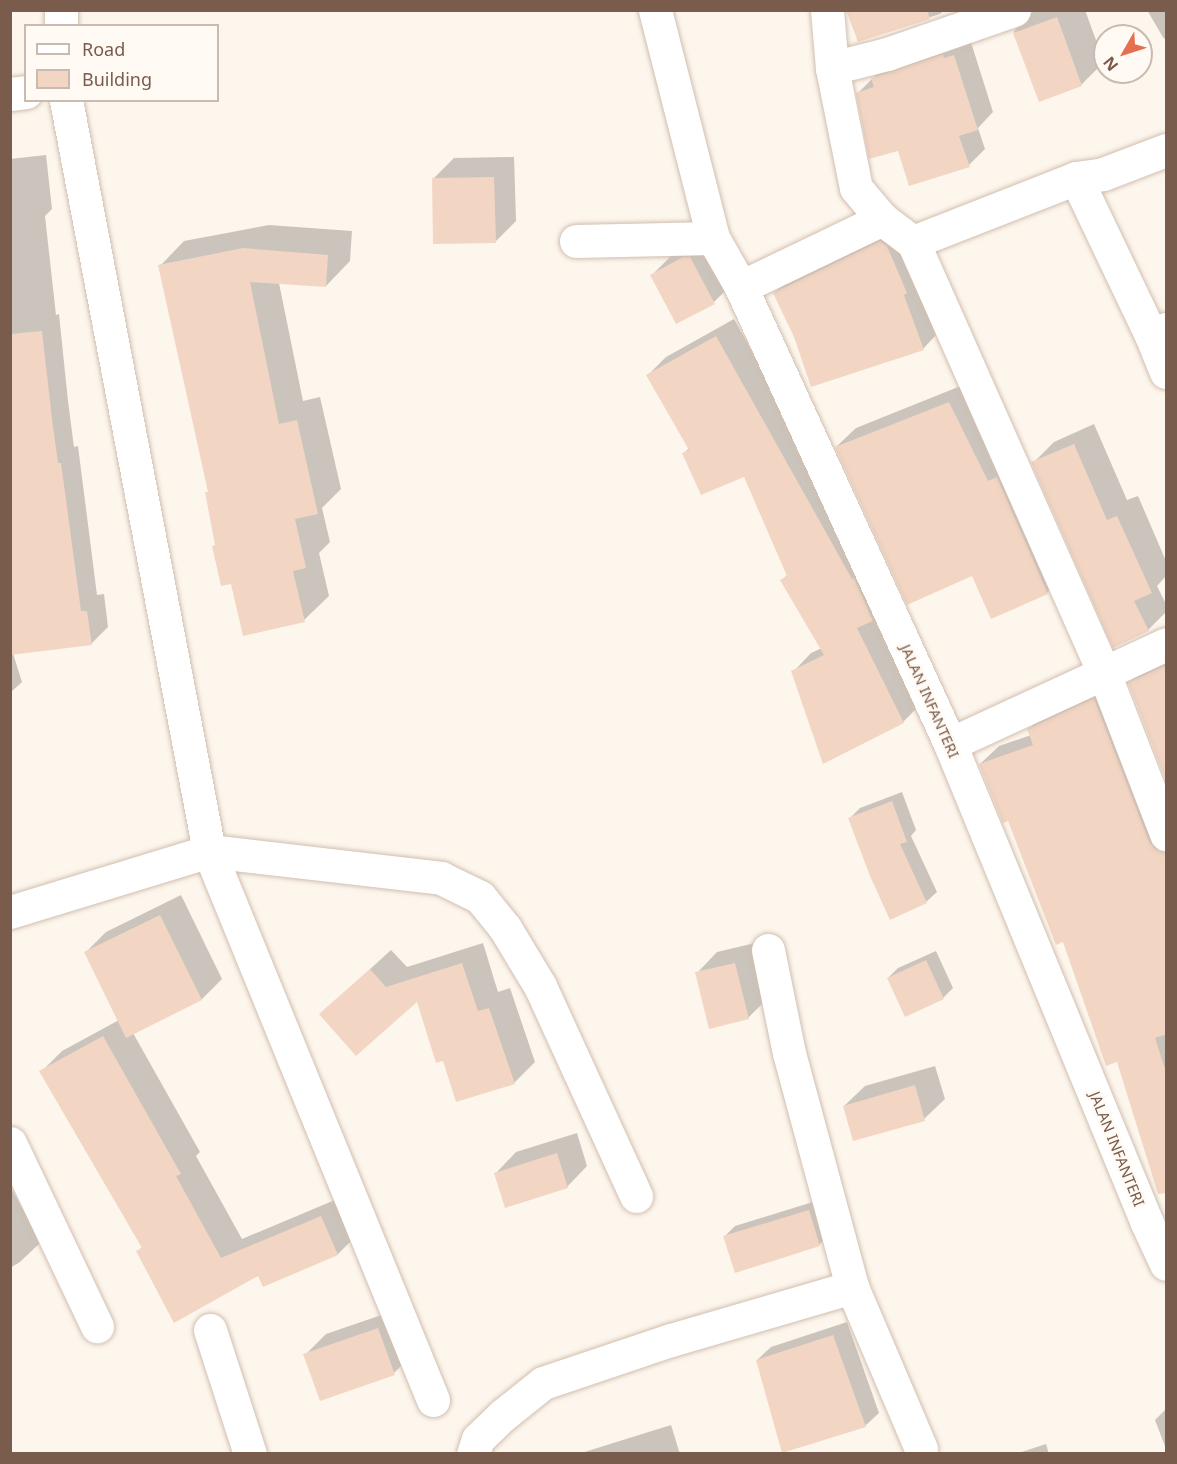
<!DOCTYPE html>
<style>
body{margin:0}
#map{position:relative;width:1177px;height:1464px;overflow:hidden;background:#fdf6ec;font-family:"Noto Sans",sans-serif}
div>[style]{position:absolute}
.shadow>*{inset:0;background:#0003}
.building>*{inset:0;background:#f3d5c3}
.roads{filter:drop-shadow(0 0 2px #d1beb0) drop-shadow(0 0 2px #d1beb0)}
.street>*{height:33px;margin:-16.5px;padding:0 16.5px;transform-origin:16.5px;border-radius:16.5px;background:#fff}
span{translate:-50% -50%;white-space:nowrap;text-align:center;line-height:1.15;-webkit-text-stroke:5px #fffaf3;paint-order:stroke}
.street-label{font-size:15px;color:#7a5c4d}
.frame{position:absolute;inset:0;border:12px solid #7a5c4d;pointer-events:none}
.legend{position:absolute;left:24px;top:24px;width:195px;height:78px;box-sizing:border-box;background:#fffaf3;border:2px solid #cabbb1;margin:0;padding:8px 10px;list-style:none;font-size:18px;color:#7a5c4d}
.legend li{display:flex;align-items:center;gap:12px;height:30px}
.legend b{width:30px;border:2px solid #cabbb1}
.north{position:absolute;left:1093px;top:24px;width:60px;height:60px;box-sizing:border-box;background:#fffaf3;border:2px solid #cabbb1;border-radius:50%;rotate:231deg;font-size:16px;font-weight:700;line-height:24px;text-align:center;color:#7a5c4d}
.north::after{content:'';display:block;margin:auto;width:21px;height:27px;background:#e76f51;clip-path:polygon(50% 0,100% 100%,50% 72%,0 100%)}
</style>
<div id="map">
<div class="shadow">
<div style="clip-path:polygon(847px 10px,944px 10px,940px 14px,858px 40px)"></div>
<div style="clip-path:polygon(1085px 10px,1104px 62px,1081px 85px,1040px 100px,1014px 31px,1034px 10px)"></div>
<div style="clip-path:polygon(1147px 10px,1166px 10px,1166px 37px,1164px 39px)"></div>
<div style="clip-path:polygon(969px 36px,993px 112px,978px 128px,985px 149px,969px 165px,899px 149px,858px 93px,889px 62px)"></div>
<div style="clip-path:polygon(46px 155px,52px 209px,45px 216px,56px 315px,59px 314px,68px 401px,74px 447px,78px 446px,97px 595px,104px 594px,108px 627px,91px 644px,10px 530px,10px 159px)"></div>
<div style="clip-path:polygon(514px 157px,516px 221px,495px 242px,433px 179px,454px 158px)"></div>
<div style="clip-path:polygon(269px 225px,352px 231px,350px 261px,326px 286px,279px 283px,303px 401px,320px 397px,341px 489px,322px 508px,330px 542px,319px 553px,329px 596px,304px 620px,232px 582px,217px 544px,207px 493px,209px 490px,160px 266px,184px 241px)"></div>
<div style="clip-path:polygon(894px 228px,936px 335px,923px 349px,795px 336px,774px 293px,788px 280px)"></div>
<div style="clip-path:polygon(705px 237px,734px 282px,714px 302px,652px 275px,673px 254px)"></div>
<div style="clip-path:polygon(734px 319px,870px 562px,922px 703px,903px 722px,824px 762px,793px 672px,811px 653px,822px 648px,782px 580px,788px 574px,744px 475px,684px 453px,689px 448px,648px 375px,666px 357px)"></div>
<div style="clip-path:polygon(968px 383px,1067px 573px,1048px 592px,992px 617px,973px 574px,836px 447px,856px 428px)"></div>
<div style="clip-path:polygon(1094px 424px,1127px 500px,1138px 496px,1166px 561px,1166px 576px,1157px 586px,1166px 604px,1166px 612px,1148px 630px,1033px 463px,1054px 442px)"></div>
<div style="clip-path:polygon(10px 644px,22px 682px,10px 693px)"></div>
<div style="clip-path:polygon(1166px 656px,1166px 779px,1129px 683px,1148px 664px)"></div>
<div style="clip-path:polygon(1112px 681px,1166px 822px,1166px 1148px,1118px 1060px,1009px 819px,980px 764px,999px 746px,1031px 735px,1028px 730px,1047px 711px)"></div>
<div style="clip-path:polygon(902px 792px,916px 830px,911px 836px,937px 892px,926px 902px,891px 918px,850px 818px,860px 808px)"></div>
<div style="clip-path:polygon(181px 895px,222px 979px,202px 999px,133px 1033px,200px 1152px,196px 1156px,242px 1239px,342px 1197px,358px 1234px,338px 1254px,259px 1274px,137px 1252px,143px 1246px,41px 1072px,62px 1051px,119px 1020px,86px 952px,106px 932px)"></div>
<div style="clip-path:polygon(483px 943px,498px 992px,510px 988px,535px 1062px,514px 1083px,444px 1059px,418px 1000px,321px 1014px,391px 950px,407px 967px)"></div>
<div style="clip-path:polygon(755px 943px,769px 997px,748px 1018px,697px 973px,717px 952px)"></div>
<div style="clip-path:polygon(936px 951px,953px 988px,943px 998px,888px 978px,898px 968px)"></div>
<div style="clip-path:polygon(935px 1066px,945px 1099px,924px 1119px,844px 1106px,865px 1086px)"></div>
<div style="clip-path:polygon(577px 1133px,587px 1166px,567px 1187px,496px 1173px,516px 1152px)"></div>
<div style="clip-path:polygon(10px 1186px,41px 1242px,20px 1262px,10px 1268px)"></div>
<div style="clip-path:polygon(819px 1200px,829px 1235px,819px 1245px,725px 1236px,735px 1226px)"></div>
<div style="clip-path:polygon(399px 1309px,414px 1353px,394px 1373px,305px 1355px,326px 1334px)"></div>
<div style="clip-path:polygon(847px 1322px,879px 1413px,865px 1426px,757px 1360px,771px 1347px)"></div>
<div style="clip-path:polygon(1166px 1409px,1166px 1449px,1155px 1420px)"></div>
<div style="clip-path:polygon(671px 1425px,680px 1454px,578px 1454px)"></div>
<div style="clip-path:polygon(1046px 1444px,1049px 1454px,1015px 1454px)"></div>
</div>
<div class="building">
<div style="clip-path:polygon(846px 10px,927px 10px,930px 19px,858px 42px)"></div>
<div style="clip-path:polygon(1057px 17px,1082px 86px,1039px 102px,1013px 33px)"></div>
<div style="clip-path:polygon(943px 54px,944px 58px,954px 55px,978px 130px,959px 136px,970px 167px,909px 186px,898px 151px,869px 159px,856px 93px,874px 87px,871px 78px)"></div>
<div style="clip-path:polygon(494px 177px,496px 243px,433px 244px,432px 178px)"></div>
<div style="clip-path:polygon(880px 241px,887px 246px,907px 293px,904px 295px,924px 350px,811px 387px,794px 337px,773px 293px)"></div>
<div style="clip-path:polygon(243px 248px,328px 255px,326px 287px,250px 282px,279px 424px,297px 420px,318px 514px,295px 519px,306px 568px,293px 571px,305px 622px,243px 636px,231px 584px,221px 586px,212px 546px,215px 545px,205px 492px,208px 492px,158px 265px)"></div>
<div style="clip-path:polygon(683px 257px,690px 257px,715px 304px,676px 324px,650px 275px)"></div>
<div style="clip-path:polygon(42px 331px,52px 419px,58px 463px,61px 463px,81px 611px,87px 611px,92px 645px,10px 655px,10px 334px)"></div>
<div style="clip-path:polygon(716px 336px,852px 579px,854px 578px,873px 621px,857px 628px,904px 723px,823px 764px,791px 671px,824px 655px,780px 580px,787px 576px,744px 477px,701px 495px,682px 453px,689px 450px,646px 375px)"></div>
<div style="clip-path:polygon(949px 402px,988px 481px,997px 477px,1048px 594px,991px 619px,972px 576px,907px 605px,835px 447px)"></div>
<div style="clip-path:polygon(1074px 444px,1107px 520px,1117px 516px,1152px 593px,1134px 601px,1149px 631px,1113px 648px,1031px 462px)"></div>
<div style="clip-path:polygon(1166px 665px,1167px 666px,1167px 783px,1128px 682px)"></div>
<div style="clip-path:polygon(1094px 698px,1149px 841px,1155px 849px,1167px 852px,1167px 1034px,1155px 1038px,1167px 1075px,1167px 1193px,1158px 1194px,1117px 1062px,1106px 1066px,1063px 942px,1056px 945px,1008px 821px,1003px 823px,979px 764px,1033px 745px,1027px 729px)"></div>
<div style="clip-path:polygon(892px 801px,907px 842px,900px 844px,927px 903px,890px 920px,870px 876px,848px 818px)"></div>
<div style="clip-path:polygon(160px 915px,202px 1000px,126px 1038px,84px 952px)"></div>
<div style="clip-path:polygon(926px 960px,944px 999px,905px 1017px,887px 978px)"></div>
<div style="clip-path:polygon(462px 963px,478px 1011px,489px 1008px,515px 1084px,456px 1102px,443px 1061px,436px 1063px,417px 1002px,356px 1056px,319px 1014px,370px 969px,386px 987px)"></div>
<div style="clip-path:polygon(735px 963px,749px 1019px,709px 1029px,695px 972px)"></div>
<div style="clip-path:polygon(103px 1036px,181px 1174px,176px 1176px,221px 1258px,321px 1216px,338px 1255px,263px 1287px,258px 1276px,174px 1323px,136px 1251px,142px 1248px,39px 1071px)"></div>
<div style="clip-path:polygon(915px 1085px,925px 1121px,853px 1141px,843px 1106px)"></div>
<div style="clip-path:polygon(557px 1153px,568px 1188px,505px 1208px,494px 1173px)"></div>
<div style="clip-path:polygon(809px 1210px,820px 1246px,735px 1273px,723px 1236px)"></div>
<div style="clip-path:polygon(378px 1328px,395px 1375px,320px 1401px,303px 1354px)"></div>
<div style="clip-path:polygon(833px 1335px,866px 1427px,782px 1453px,756px 1360px)"></div>
</div>
<div class="roads">
<div class="street">
<div style="left:61px;top:10px;width:16px;rotate:90deg"></div>
<div style="left:655px;top:10px;width:235px;rotate:75.7deg"></div>
<div style="left:827px;top:10px;width:58px;rotate:85.1deg"></div>
<div style="left:1014px;top:10px;width:134px;rotate:160.9deg"></div>
<div style="left:887px;top:54px;width:57px;rotate:165.7deg"></div>
<div style="left:832px;top:68px;width:122px;rotate:78.7deg"></div>
<div style="left:856px;top:188px;width:40px;rotate:50deg"></div>
<div style="left:882px;top:219px;width:39px;rotate:37deg"></div>
<div style="left:913px;top:242px;width:471px;rotate:66.1deg"></div>
<div style="left:1104px;top:673px;width:173px;rotate:68.9deg"></div>
<div style="left:10px;top:94px;width:16px;rotate:-7deg"></div>
<div style="left:66px;top:100px;width:764px;rotate:79.22deg"></div>
<div style="left:209px;top:851px;width:593px;rotate:67.8deg"></div>
<div style="left:1076px;top:178px;width:174px;rotate:64.5deg"></div>
<div style="left:1151px;top:335px;width:16px;rotate:-22deg"></div>
<div style="left:576px;top:241px;width:137px;rotate:-1.3deg"></div>
<div style="left:713px;top:238px;width:56px;rotate:60.3deg"></div>
<div style="left:741px;top:287px;width:503px;rotate:65.42deg"></div>
<div style="left:950px;top:744px;width:518px;rotate:67.64deg"></div>
<div style="left:1147px;top:1223px;width:45px;rotate:65.1deg"></div>
<div style="left:913px;top:242px;width:175px;rotate:-21.4deg"></div>
<div style="left:1076px;top:178px;width:27px;rotate:-8deg"></div>
<div style="left:1103px;top:174px;width:67px;rotate:-20.9deg"></div>
<div style="left:741px;top:287px;width:157px;rotate:-25.7deg"></div>
<div style="left:1151px;top:335px;width:40px;rotate:68deg"></div>
<div style="left:950px;top:744px;width:238px;rotate:-24.8deg"></div>
<div style="left:10px;top:912px;width:208px;rotate:-17deg"></div>
<div style="left:209px;top:851px;width:234px;rotate:6.6deg"></div>
<div style="left:441px;top:878px;width:43px;rotate:26deg"></div>
<div style="left:480px;top:897px;width:40px;rotate:51deg"></div>
<div style="left:505px;top:928px;width:68px;rotate:58.9deg"></div>
<div style="left:540px;top:986px;width:231px;rotate:65.4deg"></div>
<div style="left:768px;top:950px;width:105px;rotate:78.5deg"></div>
<div style="left:789px;top:1053px;width:242px;rotate:74.9deg"></div>
<div style="left:852px;top:1287px;width:176px;rotate:66.9deg"></div>
<div style="left:10px;top:1143px;width:203px;rotate:64.6deg"></div>
<div style="left:210px;top:1330px;width:130px;rotate:72.1deg"></div>
<div style="left:473px;top:1454px;width:16px;rotate:-72deg"></div>
<div style="left:478px;top:1439px;width:35px;rotate:-44deg"></div>
<div style="left:503px;top:1415px;width:51px;rotate:-38.7deg"></div>
<div style="left:543px;top:1383px;width:135px;rotate:-18.6deg"></div>
<div style="left:671px;top:1340px;width:189px;rotate:-16.3deg"></div>
</div>
</div>
<div class="street-label">
<span style="left:930px;top:701px;rotate:66deg">JALAN INFANTERI</span>
<span style="left:1117px;top:1149px;rotate:68deg">JALAN INFANTERI</span>
</div>
<div class="frame"></div>
<ul class="legend">
<li><b style="height:8px;background:#fff"></b>Road</li>
<li><b style="height:16px;background:#f3d5c3"></b>Building</li>
</ul>
<div class="north">N</div>
</div>
